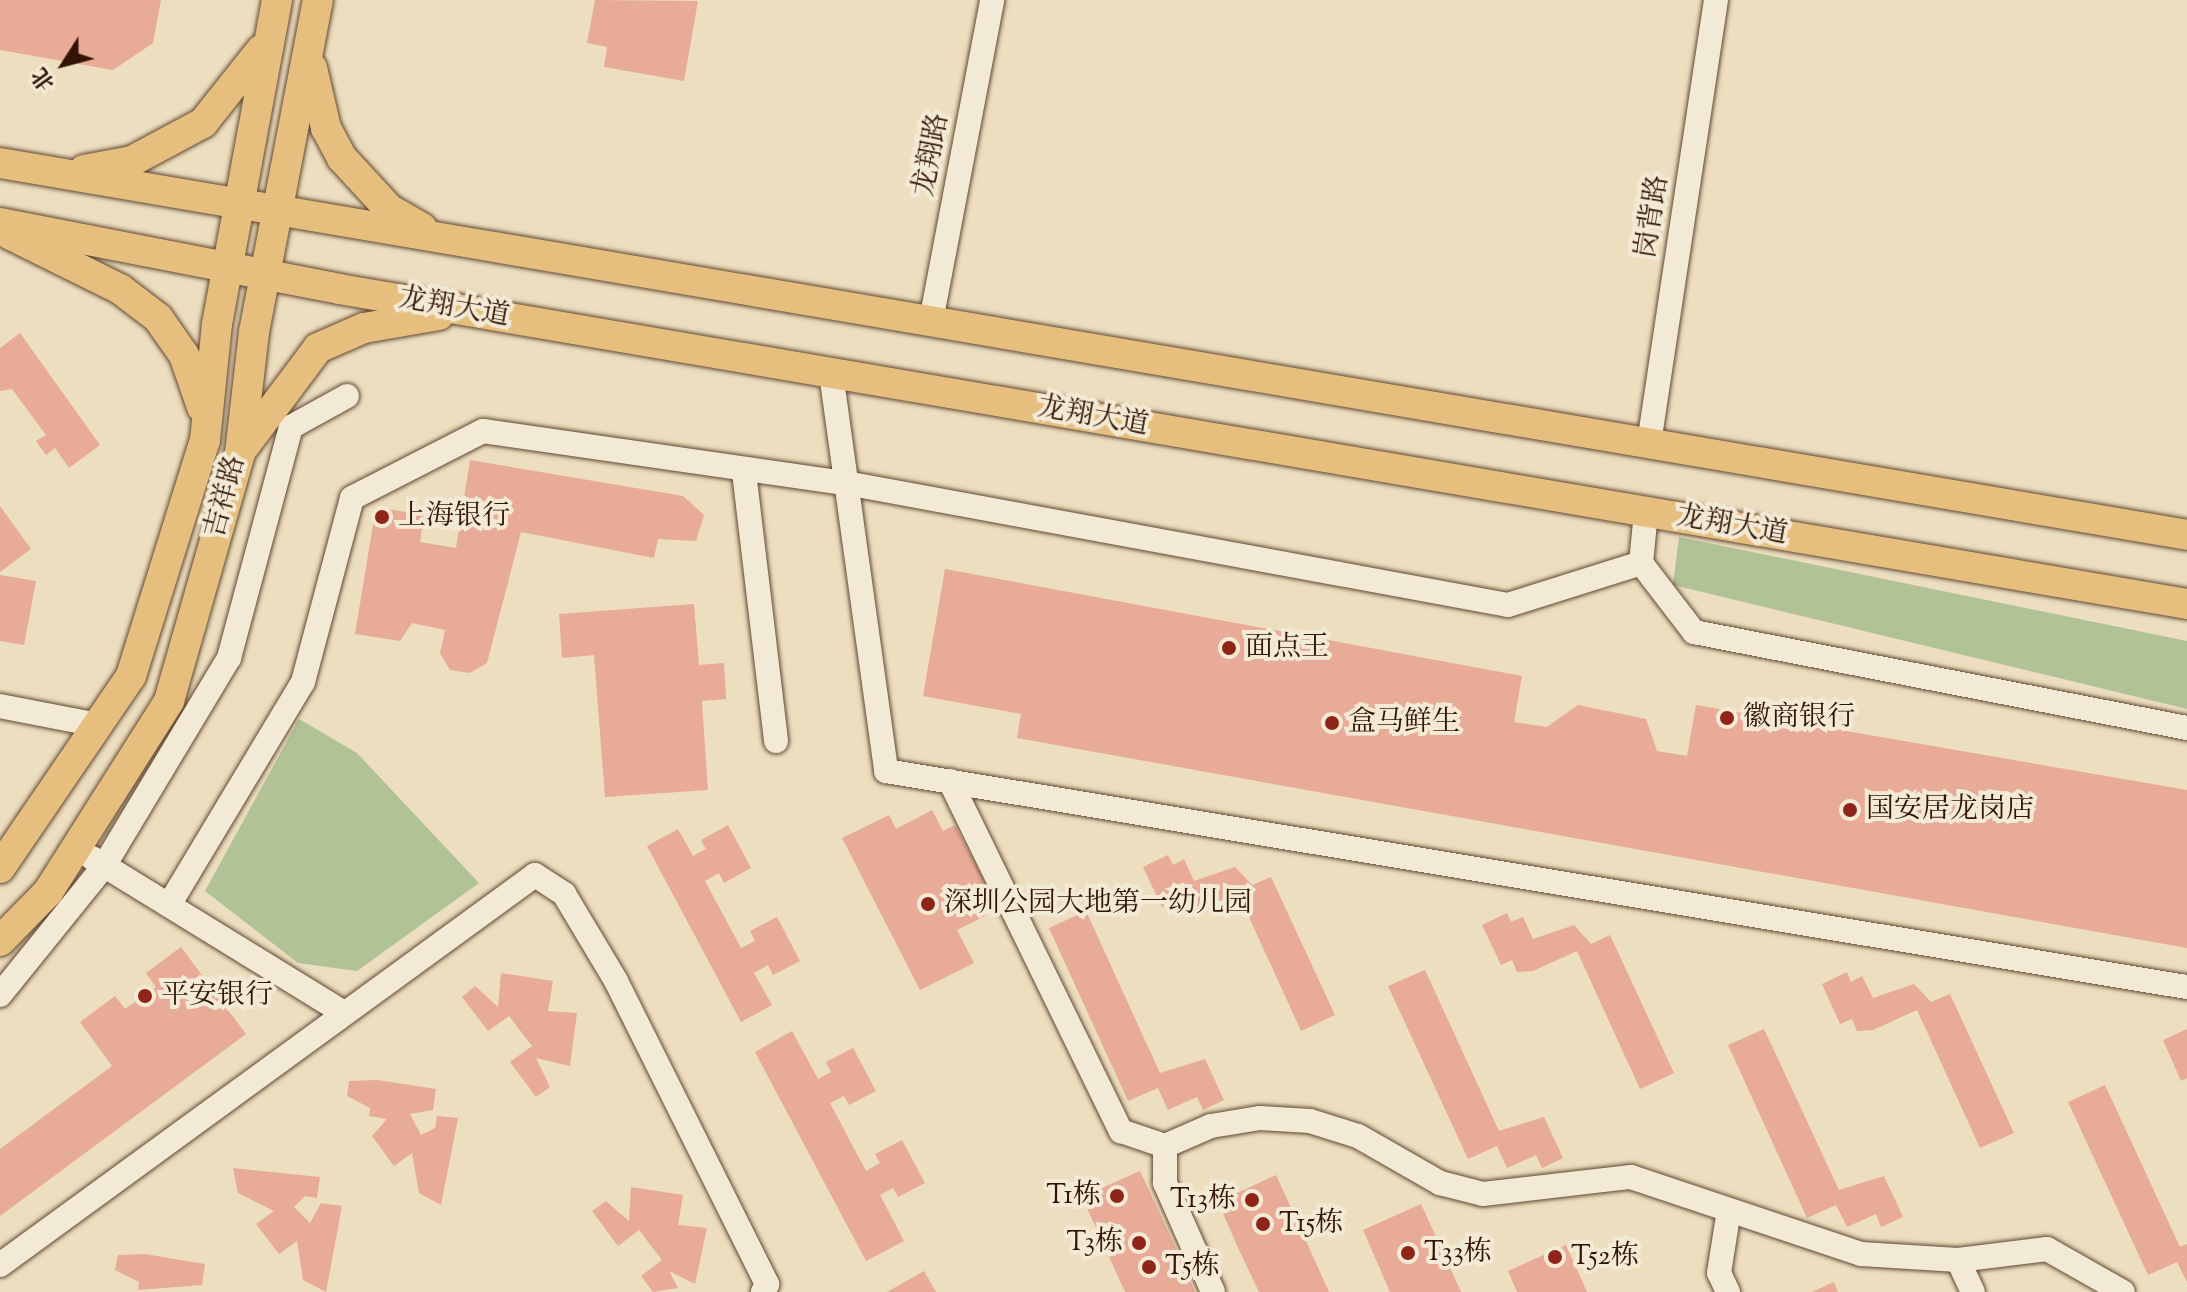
<!DOCTYPE html>
<meta charset="utf-8">
<style>
body{margin:0}
#map{position:relative;width:2187px;height:1292px;overflow:hidden;background:#ecdebe;font-family:"Sorts Mill Goudy","Noto Serif SC",serif}
div>[style]{position:absolute}
.green>*{inset:0;background:#b1c296}
.building>*{inset:0;background:#e7ab97}
.roads{filter:drop-shadow(0 0 2px #614733) drop-shadow(0 0 2px #614733)}
.minor>*{height:24px;margin:-12px;padding:0 12px;transform-origin:12px;border-radius:12px;background:#f3ead5}
.major>*{height:30px;margin:-15px;padding:0 15px;transform-origin:15px;border-radius:15px;background:#e6bf7f}
.dots>*{width:22px;height:22px;translate:-50% -50%;box-sizing:border-box;border:4px solid #f3ead5;border-radius:50%}
span{translate:-50% -50%;white-space:nowrap;text-align:center;line-height:1.15;-webkit-text-stroke:8px #f3ead5;paint-order:stroke}
.street-label{font-size:28px;color:#331505}
.poi-label{font-size:28px;color:#331505}
.left{translate:0 -50%;text-align:left}
.right{translate:-100% -50%;text-align:right}
.north{position:absolute;left:24px;top:24px;width:80px;height:80px;-webkit-text-stroke:6px #f3ead5;paint-order:stroke;rotate:234deg;font-size:22px;font-weight:700;line-height:32px;text-align:center;color:#331505}
.north::after{content:'';display:block;margin:auto;width:28px;height:36px;background:#331505;clip-path:polygon(50% 0,100% 100%,50% 72%,0 100%)}
</style>
<div id="map">
<div class="green">
<div style="clip-path:polygon(1679px 537px,2187px 641px,2187px 709px,1673px 585px)"></div>
<div style="clip-path:polygon(299px 719px,357px 753px,479px 883px,357px 971px,298px 963px,205px 891px)"></div>
</div>
<div class="building">
<div style="clip-path:polygon(0 0,161px 0,153px 43px,113px 70px,0 50px)"></div>
<div style="clip-path:polygon(595px 0,698px 1px,684px 81px,604px 67px,607px 47px,587px 43px)"></div>
<div style="clip-path:polygon(20px 333px,100px 445px,69px 468px,55px 448px,46px 455px,36px 441px,46px 435px,12px 389px,0 391px,0 348px)"></div>
<div style="clip-path:polygon(470px 460px,683px 496px,704px 515px,696px 541px,658px 539px,654px 558px,521px 532px,487px 663px,470px 673px,450px 670px,440px 653px,445px 630px,412px 623px,400px 641px,355px 634px,376px 507px,424px 515px,420px 542px,456px 548px)"></div>
<div style="clip-path:polygon(0 506px,31px 549px,0 572px)"></div>
<div style="clip-path:polygon(945px 569px,1522px 676px,1514px 722px,1547px 727px,1578px 705px,1646px 719px,1657px 751px,1687px 756px,1696px 705px,2187px 790px,2187px 948px,1017px 738px,1021px 714px,923px 696px)"></div>
<div style="clip-path:polygon(0 575px,36px 581px,24px 645px,0 641px)"></div>
<div style="clip-path:polygon(694px 604px,699px 665px,724px 663px,726px 699px,702px 701px,708px 790px,605px 797px,594px 655px,562px 658px,559px 614px)"></div>
<div style="clip-path:polygon(932px 810px,943px 831px,955px 825px,987px 886px,973px 892px,985px 916px,957px 930px,974px 963px,920px 990px,842px 838px,889px 815px,896px 829px)"></div>
<div style="clip-path:polygon(728px 825px,751px 868px,724px 883px,719px 873px,705px 881px,741px 948px,755px 941px,750px 931px,777px 917px,800px 961px,773px 975px,768px 965px,754px 973px,772px 1005px,741px 1022px,647px 846px,678px 829px,693px 856px,706px 849px,701px 840px)"></div>
<div style="clip-path:polygon(1168px 855px,1173px 865px,1184px 859px,1194px 881px,1235px 867px,1252px 885px,1271px 877px,1335px 1015px,1301px 1031px,1238px 893px,1194px 913px,1178px 914px,1173px 902px,1162px 907px,1143px 867px)"></div>
<div style="clip-path:polygon(1086px 911px,1160px 1073px,1205px 1059px,1224px 1100px,1203px 1110px,1197px 1097px,1168px 1110px,1158px 1088px,1128px 1101px,1049px 928px)"></div>
<div style="clip-path:polygon(1507px 913px,1511px 922px,1523px 917px,1533px 939px,1574px 925px,1591px 944px,1610px 935px,1674px 1073px,1640px 1089px,1577px 951px,1533px 971px,1517px 972px,1512px 960px,1501px 965px,1482px 925px)"></div>
<div style="clip-path:polygon(181px 947px,246px 1034px,0 1216px,0 1149px,112px 1066px,80px 1022px,115px 996px,125px 1009px,156px 987px,146px 973px)"></div>
<div style="clip-path:polygon(1425px 970px,1499px 1131px,1544px 1117px,1563px 1158px,1542px 1168px,1536px 1155px,1507px 1168px,1497px 1146px,1468px 1159px,1388px 986px)"></div>
<div style="clip-path:polygon(1847px 972px,1851px 982px,1862px 976px,1873px 998px,1914px 984px,1931px 1002px,1950px 994px,2014px 1133px,1980px 1148px,1917px 1010px,1873px 1030px,1857px 1031px,1852px 1019px,1840px 1024px,1822px 984px)"></div>
<div style="clip-path:polygon(501px 973px,553px 981px,548px 1011px,577px 1013px,570px 1066px,536px 1058px,550px 1087px,536px 1097px,510px 1062px,532px 1046px,509px 1016px,488px 1031px,462px 997px,475px 986px,498px 1007px)"></div>
<div style="clip-path:polygon(1764px 1029px,1839px 1190px,1884px 1176px,1903px 1217px,1881px 1227px,1876px 1214px,1847px 1227px,1836px 1205px,1807px 1218px,1728px 1045px)"></div>
<div style="clip-path:polygon(2187px 1029px,2187px 1078px,2181px 1081px,2163px 1040px)"></div>
<div style="clip-path:polygon(792px 1031px,818px 1079px,831px 1072px,826px 1062px,853px 1048px,876px 1091px,849px 1105px,844px 1096px,830px 1103px,866px 1171px,880px 1163px,875px 1154px,902px 1140px,925px 1183px,898px 1197px,893px 1188px,880px 1195px,904px 1241px,866px 1261px,755px 1052px)"></div>
<div style="clip-path:polygon(377px 1080px,436px 1089px,433px 1110px,410px 1114px,421px 1135px,435px 1128px,437px 1116px,458px 1118px,441px 1205px,419px 1193px,412px 1153px,394px 1166px,372px 1136px,387px 1119px,369px 1116px,370px 1108px,347px 1096px,349px 1081px)"></div>
<div style="clip-path:polygon(2105px 1085px,2180px 1247px,2187px 1244px,2187px 1282px,2177px 1262px,2148px 1275px,2068px 1102px)"></div>
<div style="clip-path:polygon(233px 1168px,320px 1177px,317px 1198px,305px 1196px,294px 1207px,310px 1223px,321px 1203px,342px 1206px,326px 1292px,303px 1280px,297px 1241px,279px 1254px,256px 1224px,274px 1211px,238px 1193px)"></div>
<div style="clip-path:polygon(1140px 1171px,1173px 1242px,1195px 1292px,1125px 1292px,1082px 1197px)"></div>
<div style="clip-path:polygon(1276px 1175px,1287px 1199px,1329px 1292px,1259px 1292px,1239px 1250px,1218px 1202px)"></div>
<div style="clip-path:polygon(631px 1187px,683px 1195px,678px 1225px,707px 1228px,695px 1284px,669px 1271px,678px 1288px,653px 1292px,641px 1276px,662px 1260px,639px 1230px,618px 1246px,592px 1211px,606px 1201px,629px 1221px)"></div>
<div style="clip-path:polygon(1421px 1204px,1443px 1252px,1461px 1292px,1390px 1292px,1363px 1230px)"></div>
<div style="clip-path:polygon(1566px 1245px,1587px 1292px,1517px 1292px,1508px 1271px)"></div>
<div style="clip-path:polygon(145px 1254px,205px 1264px,202px 1285px,138px 1290px,139px 1282px,115px 1270px,118px 1255px)"></div>
<div style="clip-path:polygon(924px 1271px,936px 1292px,887px 1292px)"></div>
<div style="clip-path:polygon(1834px 1282px,1838px 1292px,1812px 1292px)"></div>
</div>
<div class="roads">
<div class="minor">
<div style="left:931px;top:321px;width:327px;rotate:-79.2deg"></div>
<div style="left:831px;top:373px;width:402px;rotate:82.1deg"></div>
<div style="left:886px;top:771px;width:1319px;rotate:9.43deg"></div>
<div style="left:1649px;top:443px;width:448px;rotate:-81.4deg"></div>
<div style="left:744px;top:472px;width:271px;rotate:83.2deg"></div>
<div style="left:1641px;top:563px;width:51px;rotate:-84.4deg"></div>
<div style="left:0;top:706px;width:100px;rotate:11deg"></div>
<div style="left:950px;top:781px;width:390px;rotate:64deg"></div>
<div style="left:1121px;top:1131px;width:46px;rotate:18.8deg"></div>
<div style="left:1165px;top:1146px;width:50px;rotate:-23.5deg"></div>
<div style="left:1211px;top:1126px;width:50px;rotate:-9.3deg"></div>
<div style="left:1260px;top:1118px;width:50px;rotate:3.4deg"></div>
<div style="left:1310px;top:1121px;width:50px;rotate:17.4deg"></div>
<div style="left:1358px;top:1136px;width:95px;rotate:29.8deg"></div>
<div style="left:1440px;top:1183px;width:44px;rotate:14.3deg"></div>
<div style="left:1483px;top:1194px;width:149px;rotate:-6.6deg"></div>
<div style="left:1631px;top:1177px;width:243px;rotate:18.5deg"></div>
<div style="left:1861px;top:1254px;width:97px;rotate:3.5deg"></div>
<div style="left:1958px;top:1260px;width:90px;rotate:-7deg"></div>
<div style="left:2047px;top:1249px;width:87px;rotate:29.5deg"></div>
<div style="left:92px;top:858px;width:294px;rotate:31.6deg"></div>
<div style="left:169px;top:905px;width:260px;rotate:-59deg"></div>
<div style="left:303px;top:682px;width:190px;rotate:-75.1deg"></div>
<div style="left:352px;top:498px;width:147px;rotate:-27.1deg"></div>
<div style="left:483px;top:431px;width:367px;rotate:8.2deg"></div>
<div style="left:846px;top:483px;width:673px;rotate:10.44deg"></div>
<div style="left:1508px;top:605px;width:139px;rotate:-17.5deg"></div>
<div style="left:1641px;top:563px;width:87px;rotate:52.5deg"></div>
<div style="left:1694px;top:632px;width:502px;rotate:11.02deg"></div>
<div style="left:0;top:995px;width:166px;rotate:-51.1deg"></div>
<div style="left:104px;top:866px;width:243px;rotate:-59deg"></div>
<div style="left:229px;top:658px;width:239px;rotate:-75deg"></div>
<div style="left:291px;top:427px;width:64px;rotate:-29deg"></div>
<div style="left:1165px;top:1146px;width:37px;rotate:90deg"></div>
<div style="left:1165px;top:1183px;width:119px;rotate:66.2deg"></div>
<div style="left:1958px;top:1260px;width:35px;rotate:65deg"></div>
<div style="left:0;top:1265px;width:662px;rotate:-36.09deg"></div>
<div style="left:535px;top:875px;width:35px;rotate:33deg"></div>
<div style="left:564px;top:894px;width:101px;rotate:59.1deg"></div>
<div style="left:616px;top:981px;width:339px;rotate:63.5deg"></div>
<div style="left:767px;top:1284px;width:9px;rotate:117deg"></div>
<div style="left:1728px;top:1292px;width:21px;rotate:-115deg"></div>
<div style="left:1719px;top:1273px;width:58px;rotate:-81deg"></div>
</div>
<div class="major">
<div style="left:312px;top:68px;width:62px;rotate:76.9deg"></div>
<div style="left:326px;top:128px;width:34px;rotate:62deg"></div>
<div style="left:342px;top:158px;width:69px;rotate:47.3deg"></div>
<div style="left:389px;top:209px;width:38px;rotate:30deg"></div>
<div style="left:0;top:163px;width:2218px;rotate:9.65deg"></div>
<div style="left:84px;top:170px;width:49px;rotate:-10.6deg"></div>
<div style="left:132px;top:161px;width:81px;rotate:-28.2deg"></div>
<div style="left:203px;top:123px;width:93px;rotate:-51.5deg"></div>
<div style="left:0;top:223px;width:345px;rotate:11deg"></div>
<div style="left:339px;top:289px;width:1875px;rotate:9.67deg"></div>
<div style="left:9px;top:234px;width:124px;rotate:26.4deg"></div>
<div style="left:120px;top:289px;width:48px;rotate:37.3deg"></div>
<div style="left:158px;top:318px;width:45px;rotate:54.9deg"></div>
<div style="left:184px;top:355px;width:55px;rotate:70.9deg"></div>
<div style="left:243px;top:448px;width:125px;rotate:-53.1deg"></div>
<div style="left:318px;top:348px;width:50px;rotate:-23.5deg"></div>
<div style="left:364px;top:328px;width:76px;rotate:-9.8deg"></div>
<div style="left:0;top:868px;width:232px;rotate:-55.7deg"></div>
<div style="left:131px;top:676px;width:247px;rotate:-72.6deg"></div>
<div style="left:205px;top:440px;width:117px;rotate:-84.1deg"></div>
<div style="left:217px;top:324px;width:330px;rotate:-79.5deg"></div>
<div style="left:0;top:941px;width:69px;rotate:-45.6deg"></div>
<div style="left:48px;top:892px;width:226px;rotate:-57.6deg"></div>
<div style="left:169px;top:701px;width:258px;rotate:-74deg"></div>
<div style="left:240px;top:453px;width:122px;rotate:-83.4deg"></div>
<div style="left:254px;top:332px;width:338px;rotate:-79.1deg"></div>
</div>
</div>
<div class="dots">
<div style="left:382px;top:517px;background:#8f2418"></div>
<div style="left:1229px;top:648px;background:#8f2418"></div>
<div style="left:1727px;top:718px;background:#8f2418"></div>
<div style="left:1332px;top:723px;background:#8f2418"></div>
<div style="left:1850px;top:810px;background:#8f2418"></div>
<div style="left:928px;top:904px;background:#8f2418"></div>
<div style="left:145px;top:996px;background:#8f2418"></div>
<div style="left:1117px;top:1196px;background:#8f2418"></div>
<div style="left:1252px;top:1200px;background:#8f2418"></div>
<div style="left:1263px;top:1224px;background:#8f2418"></div>
<div style="left:1139px;top:1243px;background:#8f2418"></div>
<div style="left:1408px;top:1253px;background:#8f2418"></div>
<div style="left:1555px;top:1257px;background:#8f2418"></div>
<div style="left:1149px;top:1267px;background:#8f2418"></div>
</div>
<div class="street-label">
<span style="left:932px;top:155px;rotate:-79deg">龙翔路</span>
<span style="left:1653px;top:217px;rotate:-81deg">岗背路</span>
<span style="left:454px;top:308px;rotate:10deg">龙翔大道</span>
<span style="left:1093px;top:417px;rotate:10deg">龙翔大道</span>
<span style="left:226px;top:497px;rotate:-75deg">吉祥路</span>
<span style="left:1732px;top:526px;rotate:10deg">龙翔大道</span>
</div>
<div class="poi-label">
<span class="left" style="left:398px;top:517px">上海银行</span>
<span class="left" style="left:1245px;top:648px">面点王</span>
<span class="left" style="left:1743px;top:718px">徽商银行</span>
<span class="left" style="left:1348px;top:723px">盒马鲜生</span>
<span class="left" style="left:1866px;top:810px">国安居龙岗店</span>
<span class="left" style="left:944px;top:904px">深圳公园大地第一幼儿园</span>
<span class="left" style="left:161px;top:996px">平安银行</span>
<span class="right" style="left:1101px;top:1196px">T1栋</span>
<span class="right" style="left:1236px;top:1200px">T13栋</span>
<span class="left" style="left:1279px;top:1224px">T15栋</span>
<span class="right" style="left:1123px;top:1243px">T3栋</span>
<span class="left" style="left:1424px;top:1253px">T33栋</span>
<span class="left" style="left:1571px;top:1257px">T52栋</span>
<span class="left" style="left:1165px;top:1267px">T5栋</span>
</div>
<div class="north">北</div>
</div>
